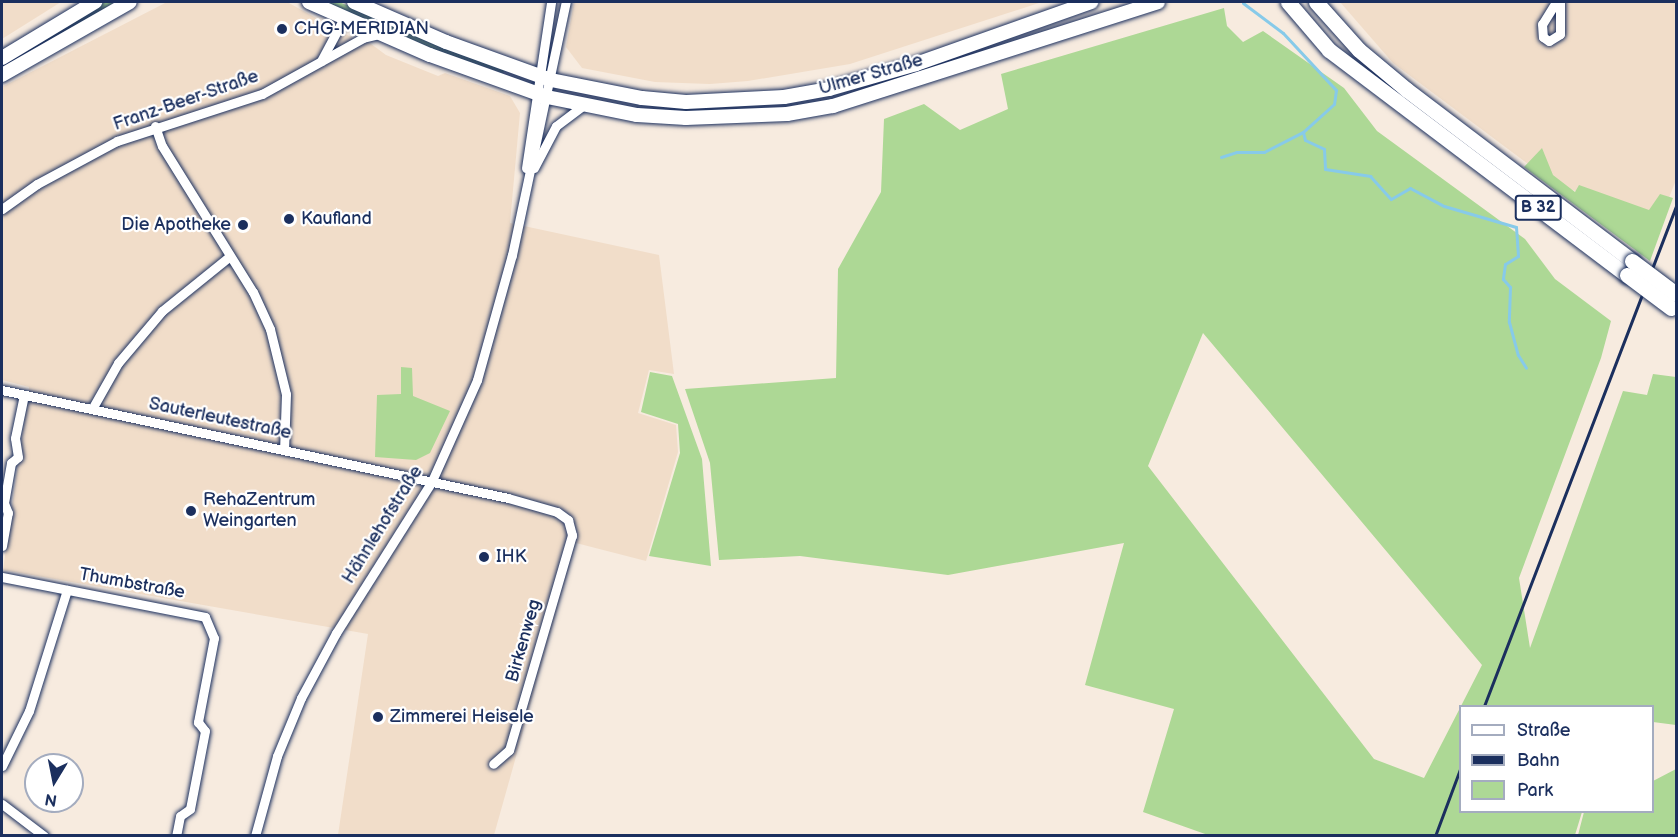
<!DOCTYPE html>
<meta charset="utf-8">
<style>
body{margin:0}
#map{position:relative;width:1678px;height:837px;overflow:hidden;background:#f7ebdf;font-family:"Balsamiq Sans",sans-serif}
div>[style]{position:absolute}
.built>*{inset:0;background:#f1ddc9}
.green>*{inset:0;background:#add895}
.stream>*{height:3px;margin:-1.5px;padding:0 1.5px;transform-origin:1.5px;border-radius:1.5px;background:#87cae9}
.roads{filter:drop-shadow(0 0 2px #1b2f5e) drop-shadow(0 0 2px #1b2f5e)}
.street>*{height:9px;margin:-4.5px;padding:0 4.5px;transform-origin:4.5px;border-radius:4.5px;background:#fff}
.secondary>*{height:14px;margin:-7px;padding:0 7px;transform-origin:7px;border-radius:7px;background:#fff}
.primary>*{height:15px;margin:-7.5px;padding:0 7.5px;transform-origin:7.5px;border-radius:7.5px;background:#fff}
.rail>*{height:3px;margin:-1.5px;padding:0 1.5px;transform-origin:1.5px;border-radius:1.5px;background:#1b2f5e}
.bridges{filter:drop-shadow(0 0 2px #1b2f5e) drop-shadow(0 0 2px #1b2f5e)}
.primary-bridge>*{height:15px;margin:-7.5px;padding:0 7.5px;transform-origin:7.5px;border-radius:7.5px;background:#fff}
.dots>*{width:16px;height:16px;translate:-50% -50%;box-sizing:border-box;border:3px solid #fff;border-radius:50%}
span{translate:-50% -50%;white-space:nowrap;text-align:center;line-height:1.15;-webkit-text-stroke:4.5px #fff;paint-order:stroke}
.shield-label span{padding:2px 4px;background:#fff;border:2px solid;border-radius:4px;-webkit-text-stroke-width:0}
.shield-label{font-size:16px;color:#1b2f5e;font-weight:700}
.poi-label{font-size:18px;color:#1b2f5e}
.left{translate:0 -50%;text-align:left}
.right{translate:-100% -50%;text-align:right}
.street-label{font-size:18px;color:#1b2f5e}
.frame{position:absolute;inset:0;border:3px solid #1b2f5e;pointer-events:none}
.legend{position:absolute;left:1459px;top:705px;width:195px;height:108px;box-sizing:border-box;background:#fff;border:2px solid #a4acbf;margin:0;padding:8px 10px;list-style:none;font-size:18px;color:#1b2f5e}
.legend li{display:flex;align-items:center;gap:12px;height:30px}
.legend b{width:30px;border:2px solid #a4acbf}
.north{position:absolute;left:24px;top:753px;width:60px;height:60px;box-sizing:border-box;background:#fff;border:2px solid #a4acbf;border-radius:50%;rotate:190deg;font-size:16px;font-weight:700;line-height:24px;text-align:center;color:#1b2f5e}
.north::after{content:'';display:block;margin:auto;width:21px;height:27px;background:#1b2f5e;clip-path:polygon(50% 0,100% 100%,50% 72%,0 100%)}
</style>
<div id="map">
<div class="built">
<div style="clip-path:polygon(2px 2px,61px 2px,2px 39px)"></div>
<div style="clip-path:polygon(167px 2px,287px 2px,358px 41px,363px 38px,386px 55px,438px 76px,445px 73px,510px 96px,520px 113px,510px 223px,659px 255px,674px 374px,649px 370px,638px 413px,676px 425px,678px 452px,646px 561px,576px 543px,494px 835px,338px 835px,368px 634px,3px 570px,29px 387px,2px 380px,2px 87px)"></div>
<div style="clip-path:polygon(574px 2px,1042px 2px,850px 64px,748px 81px,710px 84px,655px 82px,582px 68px,566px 47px)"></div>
<div style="clip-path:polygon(1340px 2px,1676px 2px,1676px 180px,1659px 223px,1552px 182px,1393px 63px)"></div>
</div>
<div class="green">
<div style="clip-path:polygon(105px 2px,115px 2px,2px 70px,2px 65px)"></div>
<div style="clip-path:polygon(325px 2px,339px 2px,505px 70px,503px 73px,436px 50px)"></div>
<div style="clip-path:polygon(1224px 8px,1227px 26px,1243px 42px,1263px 31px,1344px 88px,1377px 131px,1525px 239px,1555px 279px,1611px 321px,1601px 358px,1519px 578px,1530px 648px,1623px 391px,1647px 395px,1653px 374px,1676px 377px,1676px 725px,1653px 722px,1652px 706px,1461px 706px,1482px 665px,1203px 333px,1148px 466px,1374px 759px,1424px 778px,1460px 708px,1460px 812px,1582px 812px,1575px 835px,1208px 835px,1143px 812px,1174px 709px,1085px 685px,1124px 543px,948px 575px,800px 556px,719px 560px,710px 463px,685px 389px,836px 378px,838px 269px,881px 192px,884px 119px,924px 104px,960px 130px,1008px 109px,1001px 74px)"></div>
<div style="clip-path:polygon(1542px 148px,1553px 175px,1575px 192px,1579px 185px,1649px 210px,1660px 194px,1673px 198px,1650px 261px,1524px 167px)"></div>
<div style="clip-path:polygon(401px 367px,412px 368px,413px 396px,450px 411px,430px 453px,416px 460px,375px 457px,377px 395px,401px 394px)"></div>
<div style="clip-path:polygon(650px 372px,672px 376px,702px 459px,711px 566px,649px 556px,680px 453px,678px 424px,641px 412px)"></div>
<div style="clip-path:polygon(1676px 769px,1676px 835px,1578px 835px,1584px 812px,1652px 812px,1653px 781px)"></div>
</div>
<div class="stream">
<div style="left:1243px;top:3px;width:50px;rotate:36.9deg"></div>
<div style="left:1283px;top:33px;width:78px;rotate:47.1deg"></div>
<div style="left:1336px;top:90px;width:14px;rotate:98deg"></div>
<div style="left:1334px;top:104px;width:42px;rotate:137.9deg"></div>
<div style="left:1303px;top:132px;width:8px;rotate:76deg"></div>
<div style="left:1305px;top:140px;width:21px;rotate:25deg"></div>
<div style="left:1324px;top:149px;width:20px;rotate:87deg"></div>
<div style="left:1325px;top:169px;width:46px;rotate:8.8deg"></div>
<div style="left:1370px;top:176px;width:31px;rotate:48deg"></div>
<div style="left:1391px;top:199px;width:22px;rotate:-30deg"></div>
<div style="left:1410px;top:188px;width:38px;rotate:28deg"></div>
<div style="left:1444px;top:206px;width:75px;rotate:16.3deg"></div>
<div style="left:1516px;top:227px;width:29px;rotate:86deg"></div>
<div style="left:1518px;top:256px;width:15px;rotate:148deg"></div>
<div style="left:1505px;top:264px;width:15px;rotate:98deg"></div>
<div style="left:1503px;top:279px;width:11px;rotate:49deg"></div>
<div style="left:1510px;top:287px;width:35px;rotate:92deg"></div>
<div style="left:1509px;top:322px;width:34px;rotate:75deg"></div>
<div style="left:1518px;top:355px;width:15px;rotate:58deg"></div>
<div style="left:1221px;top:157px;width:16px;rotate:-18deg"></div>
<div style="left:1236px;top:152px;width:28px"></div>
<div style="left:1264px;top:152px;width:44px;rotate:-27.1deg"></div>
</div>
<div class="roads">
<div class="street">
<div style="left:1556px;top:2px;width:26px;rotate:122deg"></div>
<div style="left:1542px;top:24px;width:13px;rotate:86deg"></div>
<div style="left:1543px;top:37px;width:7px;rotate:34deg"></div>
<div style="left:1549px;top:41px;width:13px;rotate:-32deg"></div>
<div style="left:1560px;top:34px;width:32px;rotate:-90deg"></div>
<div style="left:321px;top:61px;width:49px;rotate:-61.9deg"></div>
<div style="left:155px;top:126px;width:21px;rotate:71deg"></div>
<div style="left:162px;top:146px;width:172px;rotate:58.1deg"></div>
<div style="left:253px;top:292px;width:41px;rotate:65.3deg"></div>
<div style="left:270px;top:329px;width:67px;rotate:76.2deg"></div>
<div style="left:286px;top:394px;width:56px;rotate:92deg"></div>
<div style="left:526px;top:168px;width:168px;rotate:-81.4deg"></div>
<div style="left:534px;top:168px;width:47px;rotate:-62.4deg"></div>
<div style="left:556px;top:126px;width:35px;rotate:-37deg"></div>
<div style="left:2px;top:209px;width:43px;rotate:-35.5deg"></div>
<div style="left:37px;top:184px;width:91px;rotate:-28.3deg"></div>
<div style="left:117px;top:141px;width:152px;rotate:-18deg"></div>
<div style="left:262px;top:94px;width:115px;rotate:-29deg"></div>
<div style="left:363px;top:38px;width:16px;rotate:-14deg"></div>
<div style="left:2px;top:390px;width:517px;rotate:12.05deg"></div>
<div style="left:508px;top:498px;width:51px;rotate:15.9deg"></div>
<div style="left:557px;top:512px;width:14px;rotate:36deg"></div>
<div style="left:568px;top:520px;width:16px;rotate:75deg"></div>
<div style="left:572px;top:535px;width:224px;rotate:106.3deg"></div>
<div style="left:509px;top:750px;width:21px;rotate:139deg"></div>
<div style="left:92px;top:409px;width:53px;rotate:-60.5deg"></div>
<div style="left:118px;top:363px;width:68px;rotate:-49.8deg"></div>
<div style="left:162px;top:311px;width:87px;rotate:-39deg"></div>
<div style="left:2px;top:546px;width:34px;rotate:-80deg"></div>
<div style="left:8px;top:513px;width:11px;rotate:-112deg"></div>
<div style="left:4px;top:503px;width:41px;rotate:-80.1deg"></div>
<div style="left:11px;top:463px;width:9px;rotate:-41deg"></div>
<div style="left:18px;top:457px;width:19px;rotate:-99deg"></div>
<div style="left:15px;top:438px;width:44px;rotate:-78.2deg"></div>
<div style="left:2px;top:577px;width:207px;rotate:11.1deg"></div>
<div style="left:205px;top:617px;width:23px;rotate:67deg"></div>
<div style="left:214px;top:638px;width:86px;rotate:100.8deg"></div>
<div style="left:198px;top:722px;width:11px;rotate:52deg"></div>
<div style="left:205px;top:731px;width:79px;rotate:100.9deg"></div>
<div style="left:190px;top:809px;width:12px;rotate:145deg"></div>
<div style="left:180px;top:816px;width:20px;rotate:101deg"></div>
<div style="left:2px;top:766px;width:61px;rotate:-63.9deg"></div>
<div style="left:29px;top:711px;width:127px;rotate:-72.6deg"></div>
<div style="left:2px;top:804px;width:53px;rotate:37.3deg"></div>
<div style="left:255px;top:836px;width:83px;rotate:-74.6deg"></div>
<div style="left:277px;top:756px;width:63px;rotate:-67.5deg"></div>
<div style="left:301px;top:698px;width:74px;rotate:-61.7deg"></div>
<div style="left:336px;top:633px;width:178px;rotate:-57.7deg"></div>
<div style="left:431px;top:483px;width:113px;rotate:-65.9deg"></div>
<div style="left:477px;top:380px;width:130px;rotate:-74.4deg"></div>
<div style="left:512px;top:255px;width:259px;rotate:-78deg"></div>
</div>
<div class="secondary">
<div style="left:309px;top:2px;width:132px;rotate:23.7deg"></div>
<div style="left:430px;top:55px;width:124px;rotate:19.7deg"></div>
<div style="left:547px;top:97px;width:92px;rotate:11.3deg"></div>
<div style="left:637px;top:115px;width:49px;rotate:3.5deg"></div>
<div style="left:686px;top:118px;width:101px;rotate:-2.3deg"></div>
<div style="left:787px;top:114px;width:47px;rotate:-9.9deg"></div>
<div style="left:833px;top:106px;width:341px;rotate:-17.7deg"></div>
<div style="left:354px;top:2px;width:100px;rotate:23.5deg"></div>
<div style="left:446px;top:42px;width:112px;rotate:19.9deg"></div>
<div style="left:551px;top:80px;width:93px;rotate:11.2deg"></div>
<div style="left:642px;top:98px;width:44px;rotate:5.2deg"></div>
<div style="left:686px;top:102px;width:98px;rotate:-2.9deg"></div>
<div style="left:784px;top:97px;width:46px;rotate:-10.1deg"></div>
<div style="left:829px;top:89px;width:91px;rotate:-16deg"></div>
<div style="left:916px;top:64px;width:186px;rotate:-19.5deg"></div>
<div style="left:2px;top:58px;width:109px;rotate:-31.1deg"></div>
<div style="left:2px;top:75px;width:147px;rotate:-29.7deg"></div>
</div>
<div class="primary">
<div style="left:1288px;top:2px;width:63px;rotate:49.5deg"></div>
<div style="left:1329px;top:50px;width:373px;rotate:37.1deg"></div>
<div style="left:1316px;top:2px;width:64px;rotate:48.1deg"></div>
<div style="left:1359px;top:50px;width:62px;rotate:39.8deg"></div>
<div style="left:1407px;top:90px;width:283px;rotate:37.2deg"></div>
</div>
</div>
<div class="rail">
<div style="left:1484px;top:706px;width:536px;rotate:-68.99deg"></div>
<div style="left:1435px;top:836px;width:72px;rotate:-69.5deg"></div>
</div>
<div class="bridges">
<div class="primary-bridge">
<div style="left:1632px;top:261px;width:55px;rotate:36.9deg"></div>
<div style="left:1627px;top:275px;width:55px;rotate:36.9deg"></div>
</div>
</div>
<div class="dots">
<div style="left:282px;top:29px;background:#1b2f5e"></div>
<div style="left:289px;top:219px;background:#1b2f5e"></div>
<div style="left:243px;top:225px;background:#1b2f5e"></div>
<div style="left:191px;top:511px;background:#1b2f5e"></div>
<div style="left:484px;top:557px;background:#1b2f5e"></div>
<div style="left:378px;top:717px;background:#1b2f5e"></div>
</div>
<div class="shield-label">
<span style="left:1538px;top:208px">B 32</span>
</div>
<div class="poi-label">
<span class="left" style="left:294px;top:29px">CHG-MERIDIAN</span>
<span class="left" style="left:301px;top:219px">Kaufland</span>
<span class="right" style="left:231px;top:225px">Die Apotheke</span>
<span class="left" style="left:203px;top:511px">RehaZentrum<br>Weingarten</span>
<span class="left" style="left:496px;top:557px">IHK</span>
<span class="left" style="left:390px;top:717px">Zimmerei Heisele</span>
</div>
<div class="street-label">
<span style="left:871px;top:75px;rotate:-16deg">Ulmer Straße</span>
<span style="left:186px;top:101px;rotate:-19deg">Franz-Beer-Straße</span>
<span style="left:220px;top:419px;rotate:12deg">Sauterleutestraße</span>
<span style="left:383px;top:525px;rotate:-58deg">Hähnlehofstraße</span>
<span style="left:132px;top:584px;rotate:10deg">Thumbstraße</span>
<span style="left:524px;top:641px;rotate:-74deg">Birkenweg</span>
</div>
<div class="frame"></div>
<ul class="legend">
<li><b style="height:8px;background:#fff"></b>Straße</li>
<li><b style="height:8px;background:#1b2f5e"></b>Bahn</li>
<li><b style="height:16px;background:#add895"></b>Park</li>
</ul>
<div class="north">N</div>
</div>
